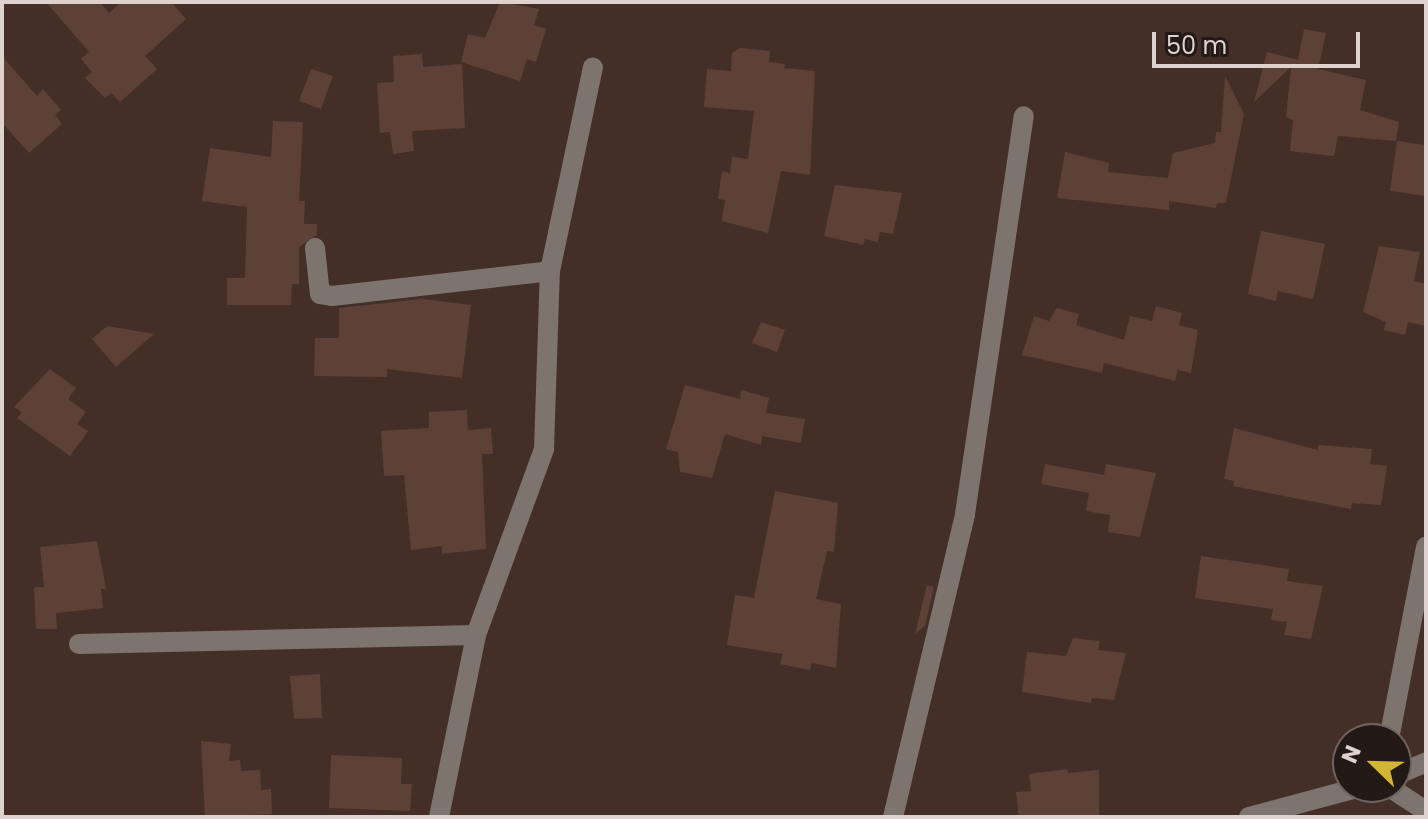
<!DOCTYPE html>
<style>
body{margin:0}
#map{position:relative;width:1428px;height:819px;overflow:hidden;background:#432f27;font-family:Poppins,sans-serif}
div>[style]{position:absolute}
.building>*{inset:0;background:#5e4136}
.minor>*{height:20px;margin:-10px;padding:0 10px;transform-origin:10px;border-radius:10px;background:#7d746e}
span{translate:-50% -50%;white-space:nowrap;text-align:center;line-height:1.15;-webkit-text-stroke:6px #231916;paint-order:stroke}
.frame{position:absolute;inset:0;border:4px solid #dfd1cc;pointer-events:none}
.north{position:absolute;left:1332px;top:723px;width:80px;height:80px;box-sizing:border-box;background:#231916;border:2px solid #6e635f;border-radius:50%;rotate:293deg;font-size:22px;font-weight:700;line-height:32px;text-align:center;color:#dfd1cc}
.north::after{content:'';display:block;margin:auto;width:28px;height:36px;background:#d3b635;clip-path:polygon(50% 0,100% 100%,50% 72%,0 100%)}
.scale{position:absolute;left:1152px;top:32px;width:208px;height:36px;box-sizing:border-box;border:4px solid #dfd1cc;border-top:0;padding-left:10px;font-size:24px;line-height:28px;white-space:nowrap;color:#dfd1cc;-webkit-text-stroke:6px #231916;paint-order:stroke}
</style>
<div id="map">
<div class="building">
<div style="clip-path:polygon(46px 2px,100px 2px,109px 13px,121px 2px,171px 2px,186px 19px,145px 56px,157px 69px,120px 102px,111px 93px,105px 98px,85px 78px,92px 72px,81px 59px,89px 52px)"></div>
<div style="clip-path:polygon(500px 2px,539px 9px,534px 25px,546px 29px,536px 62px,527px 59px,520px 81px,461px 62px,468px 34px,485px 38px)"></div>
<div style="clip-path:polygon(1304px 29px,1326px 33px,1318px 69px,1366px 80px,1360px 110px,1399px 122px,1396px 141px,1338px 136px,1334px 156px,1290px 151px,1293px 120px,1286px 117px,1291px 67px,1254px 102px,1267px 52px,1298px 60px)"></div>
<div style="clip-path:polygon(740px 48px,770px 51px,769px 62px,785px 64px,784px 68px,815px 71px,810px 175px,781px 171px,768px 233px,722px 221px,725px 200px,718px 199px,722px 171px,730px 173px,732px 157px,748px 159px,754px 111px,704px 107px,707px 69px,731px 71px,732px 53px)"></div>
<div style="clip-path:polygon(422px 54px,423px 67px,462px 64px,465px 128px,412px 131px,414px 151px,393px 154px,390px 132px,380px 133px,377px 83px,394px 82px,393px 56px)"></div>
<div style="clip-path:polygon(2px 56px,37px 96px,43px 89px,61px 110px,55px 115px,62px 124px,29px 153px,2px 123px)"></div>
<div style="clip-path:polygon(311px 69px,333px 76px,321px 109px,299px 101px)"></div>
<div style="clip-path:polygon(1225px 76px,1244px 114px,1226px 203px,1217px 203px,1216px 208px,1169px 201px,1169px 210px,1057px 198px,1065px 152px,1109px 163px,1108px 172px,1168px 178px,1173px 153px,1215px 143px,1216px 132px,1221px 132px)"></div>
<div style="clip-path:polygon(273px 121px,303px 122px,299px 201px,305px 201px,304px 224px,317px 224px,317px 235px,299px 247px,299px 284px,292px 284px,291px 305px,227px 305px,227px 278px,245px 278px,247px 207px,202px 201px,210px 148px,271px 157px)"></div>
<div style="clip-path:polygon(1397px 141px,1426px 145px,1426px 196px,1390px 191px)"></div>
<div style="clip-path:polygon(835px 185px,902px 193px,893px 234px,880px 232px,878px 242px,865px 239px,863px 245px,824px 236px)"></div>
<div style="clip-path:polygon(1261px 231px,1325px 244px,1313px 299px,1278px 291px,1276px 301px,1248px 294px)"></div>
<div style="clip-path:polygon(1379px 246px,1420px 252px,1414px 281px,1426px 284px,1426px 326px,1408px 322px,1405px 335px,1384px 330px,1386px 322px,1363px 312px)"></div>
<div style="clip-path:polygon(422px 299px,471px 305px,462px 378px,387px 369px,387px 377px,314px 376px,315px 338px,339px 338px,339px 308px)"></div>
<div style="clip-path:polygon(1156px 306px,1182px 313px,1179px 325px,1198px 330px,1191px 373px,1178px 370px,1175px 381px,1104px 363px,1102px 373px,1022px 355px,1034px 316px,1049px 321px,1057px 308px,1079px 314px,1076px 325px,1124px 340px,1130px 316px,1152px 321px)"></div>
<div style="clip-path:polygon(761px 322px,785px 330px,777px 352px,752px 343px)"></div>
<div style="clip-path:polygon(107px 326px,154px 334px,116px 367px,92px 339px)"></div>
<div style="clip-path:polygon(50px 369px,76px 388px,68px 399px,86px 412px,77px 424px,88px 431px,70px 456px,17px 418px,22px 412px,14px 407px)"></div>
<div style="clip-path:polygon(685px 385px,740px 399px,741px 390px,769px 398px,766px 413px,805px 419px,801px 443px,762px 436px,761px 445px,725px 434px,712px 478px,680px 472px,678px 452px,666px 449px)"></div>
<div style="clip-path:polygon(467px 410px,468px 430px,491px 428px,493px 454px,482px 454px,486px 549px,442px 554px,442px 546px,411px 550px,404px 475px,384px 476px,381px 431px,429px 428px,429px 412px)"></div>
<div style="clip-path:polygon(1234px 428px,1318px 450px,1318px 445px,1372px 449px,1370px 464px,1387px 466px,1381px 505px,1352px 503px,1351px 509px,1233px 486px,1234px 481px,1224px 479px)"></div>
<div style="clip-path:polygon(1045px 464px,1104px 475px,1106px 464px,1156px 473px,1140px 537px,1108px 532px,1110px 515px,1086px 511px,1089px 493px,1041px 484px)"></div>
<div style="clip-path:polygon(775px 491px,838px 503px,834px 552px,827px 551px,816px 599px,841px 604px,836px 668px,812px 663px,810px 670px,780px 664px,783px 654px,727px 645px,735px 595px,754px 598px)"></div>
<div style="clip-path:polygon(97px 541px,106px 589px,101px 589px,103px 608px,56px 613px,57px 629px,36px 629px,34px 587px,44px 587px,40px 547px)"></div>
<div style="clip-path:polygon(1201px 556px,1289px 569px,1287px 581px,1323px 586px,1311px 639px,1284px 635px,1287px 622px,1271px 620px,1273px 609px,1195px 598px)"></div>
<div style="clip-path:polygon(927px 585px,934px 587px,925px 626px,915px 634px)"></div>
<div style="clip-path:polygon(1073px 638px,1100px 641px,1098px 650px,1126px 653px,1114px 700px,1092px 698px,1091px 703px,1022px 692px,1027px 652px,1066px 656px)"></div>
<div style="clip-path:polygon(320px 674px,322px 718px,294px 719px,290px 676px)"></div>
<div style="clip-path:polygon(201px 741px,231px 744px,229px 761px,240px 760px,241px 771px,260px 770px,261px 790px,271px 789px,272px 814px,205px 817px)"></div>
<div style="clip-path:polygon(331px 755px,402px 758px,401px 784px,412px 784px,410px 811px,329px 808px)"></div>
<div style="clip-path:polygon(1067px 769px,1068px 773px,1099px 770px,1099px 817px,1019px 817px,1016px 792px,1031px 791px,1029px 774px)"></div>
</div>
<div class="minor">
<div style="left:315px;top:248px;width:46px;rotate:83.8deg"></div>
<div style="left:320px;top:294px;width:12px;rotate:9deg"></div>
<div style="left:332px;top:296px;width:219px;rotate:-6.5deg"></div>
<div style="left:79px;top:644px;width:397px;rotate:-1.3deg"></div>
<div style="left:1389px;top:739px;width:196px;rotate:-79.1deg"></div>
<div style="left:1396px;top:775px;width:33px;rotate:-23deg"></div>
<div style="left:1389px;top:787px;width:44px;rotate:33deg"></div>
<div style="left:439px;top:817px;width:186px;rotate:-78.5deg"></div>
<div style="left:476px;top:635px;width:198px;rotate:-69.9deg"></div>
<div style="left:544px;top:449px;width:178px;rotate:-88.1deg"></div>
<div style="left:550px;top:271px;width:208px;rotate:-78.1deg"></div>
<div style="left:893px;top:817px;width:311px;rotate:-76.6deg"></div>
<div style="left:965px;top:514px;width:402px;rotate:-81.6deg"></div>
<div style="left:1249px;top:817px;width:115px;rotate:-15.1deg"></div>
</div>
<div class="frame"></div>
<div class="north">N</div>
<div class="scale">50 m</div>
</div>
